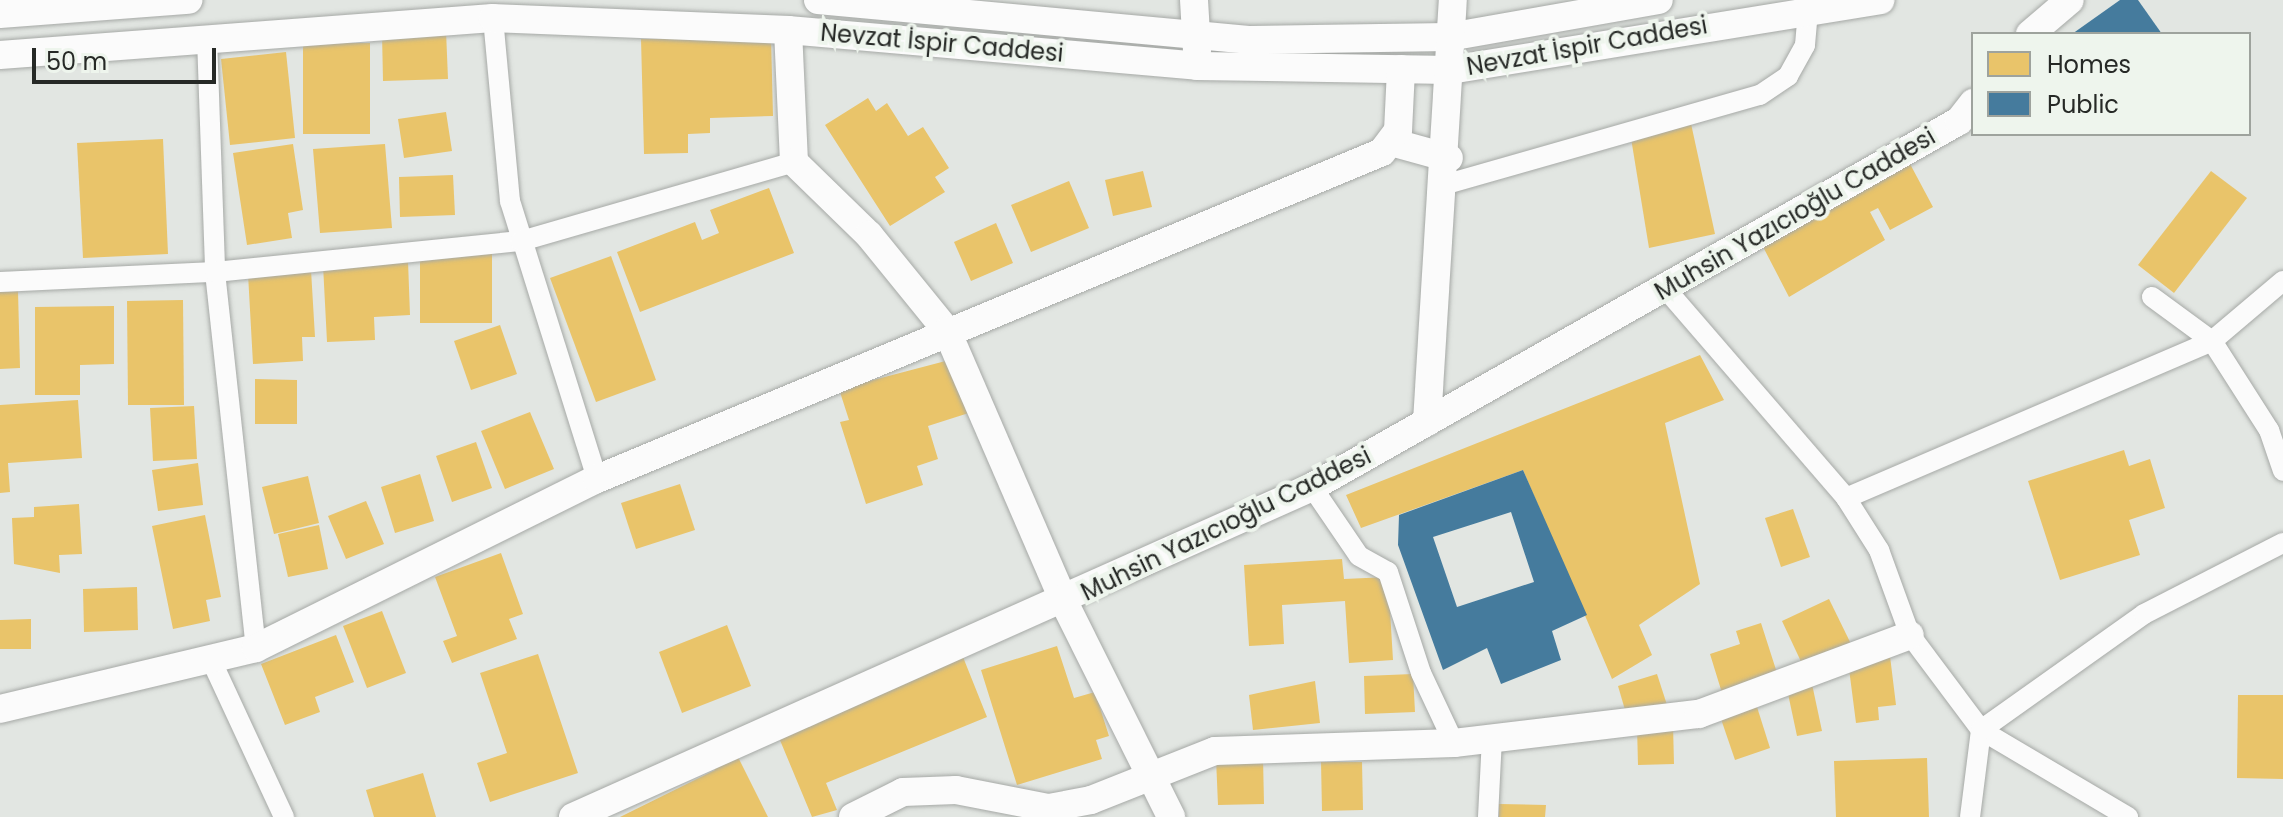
<!DOCTYPE html>
<meta charset="utf-8">
<style>
body{margin:0}
#map{position:relative;width:2283px;height:817px;overflow:hidden;background:#e2e6e2;font-family:Poppins,sans-serif}
div>[style]{position:absolute}
.homes>*{inset:0;background:#e9c46a}
.public>*{inset:0;background:#457b9d}
.roads{filter:drop-shadow(0 0 2px #a6a9a6) drop-shadow(0 0 2px #a6a9a6)}
.street>*{height:20px;margin:-10px;padding:0 10px;transform-origin:10px;border-radius:10px;background:#fbfbfb}
.secondary>*{height:28px;margin:-14px;padding:0 14px;transform-origin:14px;border-radius:14px;background:#fbfbfb}
span{translate:-50% -50%;white-space:nowrap;text-align:center;line-height:1.15;-webkit-text-stroke:8px #eef5ed;paint-order:stroke}
.street-label{font-size:24px;color:#262926}
.legend{position:absolute;left:1971px;top:32px;width:280px;height:104px;box-sizing:border-box;background:#eef5ed;border:2px solid #9ea39d;margin:0;padding:10px 14px;list-style:none;font-size:24px;color:#262926}
.legend li{display:flex;align-items:center;gap:16px;height:40px}
.legend b{width:40px;border:2px solid #9ea39d}
.scale{position:absolute;left:32px;top:48px;width:184px;height:36px;box-sizing:border-box;border:4px solid #262926;border-top:0;padding-left:10px;font-size:24px;line-height:28px;white-space:nowrap;color:#262926;-webkit-text-stroke:6px #eef5ed;paint-order:stroke}
</style>
<div id="map">
<div class="homes">
<div style="clip-path:polygon(446px 31px,448px 79px,383px 81px,382px 33px)"></div>
<div style="clip-path:polygon(771px 36px,773px 116px,710px 118px,710px 133px,688px 134px,688px 153px,644px 154px,641px 39px)"></div>
<div style="clip-path:polygon(303px 43px,370px 43px,370px 134px,303px 134px)"></div>
<div style="clip-path:polygon(286px 52px,295px 138px,230px 145px,221px 59px)"></div>
<div style="clip-path:polygon(868px 98px,876px 111px,887px 103px,908px 136px,923px 127px,949px 168px,935px 177px,945px 192px,890px 226px,825px 125px)"></div>
<div style="clip-path:polygon(446px 112px,452px 151px,404px 158px,398px 119px)"></div>
<div style="clip-path:polygon(1690px 119px,1715px 234px,1649px 248px,1630px 132px)"></div>
<div style="clip-path:polygon(163px 139px,168px 254px,83px 258px,77px 143px)"></div>
<div style="clip-path:polygon(293px 144px,303px 210px,288px 213px,292px 238px,247px 245px,233px 153px)"></div>
<div style="clip-path:polygon(385px 144px,392px 228px,320px 233px,313px 149px)"></div>
<div style="clip-path:polygon(1909px 162px,1933px 207px,1890px 230px,1878px 208px,1870px 212px,1885px 240px,1789px 297px,1760px 241px)"></div>
<div style="clip-path:polygon(1143px 171px,1152px 207px,1113px 216px,1105px 180px)"></div>
<div style="clip-path:polygon(2211px 171px,2247px 198px,2174px 293px,2138px 265px)"></div>
<div style="clip-path:polygon(453px 175px,455px 215px,400px 217px,399px 177px)"></div>
<div style="clip-path:polygon(1069px 181px,1089px 228px,1031px 252px,1011px 205px)"></div>
<div style="clip-path:polygon(769px 188px,794px 253px,640px 312px,617px 252px,695px 222px,702px 240px,719px 233px,710px 210px)"></div>
<div style="clip-path:polygon(996px 223px,1013px 263px,971px 281px,954px 242px)"></div>
<div style="clip-path:polygon(420px 253px,492px 253px,492px 323px,420px 323px)"></div>
<div style="clip-path:polygon(611px 256px,656px 380px,596px 402px,550px 278px)"></div>
<div style="clip-path:polygon(408px 261px,410px 315px,374px 317px,375px 340px,327px 342px,323px 265px)"></div>
<div style="clip-path:polygon(311px 270px,315px 337px,302px 337px,303px 361px,253px 364px,248px 274px)"></div>
<div style="clip-path:polygon(18px 291px,20px 368px,0 369px,0 292px)"></div>
<div style="clip-path:polygon(183px 300px,184px 405px,128px 405px,127px 301px)"></div>
<div style="clip-path:polygon(114px 306px,114px 364px,80px 365px,80px 395px,35px 395px,35px 307px)"></div>
<div style="clip-path:polygon(500px 325px,517px 374px,471px 390px,454px 341px)"></div>
<div style="clip-path:polygon(1700px 355px,1724px 400px,1665px 423px,1700px 584px,1639px 625px,1652px 655px,1612px 679px,1523px 470px,1361px 528px,1346px 495px)"></div>
<div style="clip-path:polygon(957px 358px,975px 411px,928px 426px,938px 459px,917px 466px,923px 485px,866px 504px,840px 422px,849px 420px,839px 389px)"></div>
<div style="clip-path:polygon(255px 379px,297px 380px,297px 424px,255px 424px)"></div>
<div style="clip-path:polygon(78px 400px,82px 458px,8px 463px,10px 492px,0 493px,0 405px)"></div>
<div style="clip-path:polygon(194px 406px,197px 459px,153px 461px,150px 408px)"></div>
<div style="clip-path:polygon(530px 412px,554px 469px,505px 489px,481px 431px)"></div>
<div style="clip-path:polygon(476px 442px,492px 488px,452px 502px,436px 456px)"></div>
<div style="clip-path:polygon(2124px 450px,2129px 466px,2150px 459px,2165px 508px,2129px 520px,2140px 555px,2060px 580px,2028px 481px)"></div>
<div style="clip-path:polygon(198px 463px,203px 505px,158px 511px,152px 470px)"></div>
<div style="clip-path:polygon(420px 474px,434px 521px,395px 533px,381px 487px)"></div>
<div style="clip-path:polygon(308px 476px,319px 523px,274px 534px,262px 487px)"></div>
<div style="clip-path:polygon(680px 484px,695px 530px,636px 549px,621px 503px)"></div>
<div style="clip-path:polygon(366px 501px,384px 544px,346px 559px,328px 516px)"></div>
<div style="clip-path:polygon(79px 504px,82px 554px,59px 555px,60px 573px,14px 564px,12px 518px,34px 517px,34px 507px)"></div>
<div style="clip-path:polygon(1793px 509px,1810px 557px,1781px 567px,1765px 518px)"></div>
<div style="clip-path:polygon(205px 515px,221px 597px,206px 600px,210px 621px,173px 629px,152px 526px)"></div>
<div style="clip-path:polygon(319px 525px,328px 569px,288px 577px,278px 534px)"></div>
<div style="clip-path:polygon(501px 553px,523px 614px,509px 619px,517px 639px,452px 663px,443px 641px,457px 636px,435px 577px)"></div>
<div style="clip-path:polygon(1342px 559px,1344px 579px,1388px 577px,1393px 660px,1349px 663px,1345px 601px,1282px 605px,1284px 644px,1249px 646px,1244px 565px)"></div>
<div style="clip-path:polygon(137px 587px,138px 630px,84px 632px,83px 589px)"></div>
<div style="clip-path:polygon(1829px 599px,1852px 646px,1804px 668px,1782px 621px)"></div>
<div style="clip-path:polygon(382px 611px,406px 673px,367px 688px,343px 626px)"></div>
<div style="clip-path:polygon(31px 619px,31px 649px,0 649px,0 620px)"></div>
<div style="clip-path:polygon(1761px 623px,1778px 676px,1722px 693px,1710px 654px,1740px 644px,1736px 631px)"></div>
<div style="clip-path:polygon(727px 625px,751px 686px,682px 713px,659px 652px)"></div>
<div style="clip-path:polygon(336px 635px,354px 682px,315px 697px,320px 712px,285px 725px,261px 664px)"></div>
<div style="clip-path:polygon(1057px 646px,1074px 698px,1095px 692px,1109px 736px,1096px 740px,1102px 759px,1017px 785px,981px 670px)"></div>
<div style="clip-path:polygon(538px 654px,578px 773px,490px 802px,477px 763px,507px 753px,480px 673px)"></div>
<div style="clip-path:polygon(1890px 656px,1896px 705px,1878px 707px,1879px 720px,1856px 723px,1848px 661px)"></div>
<div style="clip-path:polygon(963px 657px,987px 717px,826px 783px,837px 810px,812px 817px,777px 733px)"></div>
<div style="clip-path:polygon(1413px 674px,1415px 712px,1365px 714px,1364px 676px)"></div>
<div style="clip-path:polygon(1657px 674px,1668px 708px,1628px 720px,1618px 686px)"></div>
<div style="clip-path:polygon(1315px 681px,1320px 723px,1253px 730px,1249px 695px)"></div>
<div style="clip-path:polygon(1812px 684px,1822px 731px,1797px 736px,1787px 689px)"></div>
<div style="clip-path:polygon(2238px 695px,2283px 695px,2283px 779px,2237px 778px)"></div>
<div style="clip-path:polygon(1757px 707px,1770px 748px,1735px 760px,1721px 719px)"></div>
<div style="clip-path:polygon(1673px 725px,1674px 764px,1638px 765px,1637px 726px)"></div>
<div style="clip-path:polygon(735px 751px,768px 817px,620px 817px,715px 770px,711px 763px)"></div>
<div style="clip-path:polygon(1263px 757px,1264px 804px,1218px 805px,1216px 758px)"></div>
<div style="clip-path:polygon(1927px 758px,1929px 817px,1836px 817px,1834px 761px)"></div>
<div style="clip-path:polygon(1321px 762px,1362px 762px,1363px 810px,1322px 811px)"></div>
<div style="clip-path:polygon(423px 773px,436px 817px,374px 817px,366px 790px)"></div>
<div style="clip-path:polygon(1499px 804px,1546px 805px,1545px 817px,1499px 817px)"></div>
</div>
<div class="public">
<div style="clip-path:polygon(2120px 0,2138px 0,2162px 34px,2072px 34px)"></div>
<div style="clip-path:polygon(evenodd,1523px 470px,1587px 615px,1552px 631px,1561px 660px,1501px 684px,1487px 648px,1443px 670px,1398px 545px,1399px 515px,1523px 470px,1511px 512px,1534px 582px,1457px 607px,1433px 537px,1511px 512px)"></div>
</div>
<div class="roads">
<div class="street">
<div style="left:493px;top:18px;width:184px;rotate:84.7deg"></div>
<div style="left:510px;top:201px;width:291px;rotate:72.6deg"></div>
<div style="left:207px;top:38px;width:234px;rotate:88deg"></div>
<div style="left:215px;top:272px;width:378px;rotate:83.8deg"></div>
<div style="left:1447px;top:184px;width:325px;rotate:-15.9deg"></div>
<div style="left:1760px;top:95px;width:34px;rotate:-34deg"></div>
<div style="left:1788px;top:76px;width:35px;rotate:-61deg"></div>
<div style="left:1805px;top:45px;width:35px;rotate:-85deg"></div>
<div style="left:0;top:282px;width:215px;rotate:-2.7deg"></div>
<div style="left:215px;top:272px;width:308px;rotate:-5.8deg"></div>
<div style="left:521px;top:241px;width:284px;rotate:-16.1deg"></div>
<div style="left:1665px;top:288px;width:277px;rotate:49.2deg"></div>
<div style="left:1846px;top:498px;width:62px;rotate:57.6deg"></div>
<div style="left:1879px;top:550px;width:90px;rotate:70deg"></div>
<div style="left:1910px;top:635px;width:119px;rotate:53.2deg"></div>
<div style="left:1981px;top:730px;width:171px;rotate:30.6deg"></div>
<div style="left:2152px;top:297px;width:74px;rotate:36.3deg"></div>
<div style="left:2212px;top:341px;width:106px;rotate:57.4deg"></div>
<div style="left:2269px;top:430px;width:43px;rotate:71.1deg"></div>
<div style="left:1312px;top:487px;width:83px;rotate:55.7deg"></div>
<div style="left:1359px;top:556px;width:33px;rotate:29deg"></div>
<div style="left:1388px;top:572px;width:106px;rotate:71.9deg"></div>
<div style="left:1421px;top:673px;width:77px;rotate:64.8deg"></div>
<div style="left:1846px;top:498px;width:398px;rotate:-23.2deg"></div>
<div style="left:2212px;top:341px;width:93px;rotate:-40.2deg"></div>
<div style="left:213px;top:664px;width:169px;rotate:65.1deg"></div>
<div style="left:1488px;top:817px;width:78px;rotate:-87.1deg"></div>
<div style="left:1970px;top:817px;width:88px;rotate:-82.8deg"></div>
<div style="left:1981px;top:730px;width:200px;rotate:-35.4deg"></div>
<div style="left:2144px;top:614px;width:156px;rotate:-27.1deg"></div>
</div>
<div class="secondary">
<div style="left:818px;top:0;width:435px;rotate:5.3deg"></div>
<div style="left:1251px;top:40px;width:198px;rotate:-0.9deg"></div>
<div style="left:1449px;top:37px;width:213px;rotate:-10deg"></div>
<div style="left:1194px;top:0;width:51px;rotate:86.6deg"></div>
<div style="left:0;top:14px;width:189px;rotate:-4.3deg"></div>
<div style="left:788px;top:30px;width:132px;rotate:87.4deg"></div>
<div style="left:794px;top:162px;width:105px;rotate:44.2deg"></div>
<div style="left:869px;top:235px;width:124px;rotate:50.9deg"></div>
<div style="left:947px;top:331px;width:295px;rotate:66.6deg"></div>
<div style="left:1064px;top:602px;width:240px;rotate:63.5deg"></div>
<div style="left:2030px;top:34px;width:52px;rotate:-40.4deg"></div>
<div style="left:0;top:55px;width:494px;rotate:-4.3deg"></div>
<div style="left:493px;top:18px;width:295px;rotate:2.3deg"></div>
<div style="left:788px;top:30px;width:411px;rotate:5deg"></div>
<div style="left:1197px;top:66px;width:253px;rotate:0.9deg"></div>
<div style="left:1450px;top:70px;width:436px;rotate:-9.2deg"></div>
<div style="left:1391px;top:142px;width:60px;rotate:15.4deg"></div>
<div style="left:1427px;top:422px;width:423px;rotate:-86.5deg"></div>
<div style="left:0;top:709px;width:263px;rotate:-13.4deg"></div>
<div style="left:256px;top:648px;width:381px;rotate:-26.4deg"></div>
<div style="left:597px;top:479px;width:850px;rotate:-22.61deg"></div>
<div style="left:1382px;top:152px;width:26px;rotate:-53deg"></div>
<div style="left:1398px;top:131px;width:62px;rotate:-87.2deg"></div>
<div style="left:573px;top:817px;width:809px;rotate:-24.06deg"></div>
<div style="left:1312px;top:487px;width:743px;rotate:-29.5deg"></div>
<div style="left:1959px;top:121px;width:23px;rotate:-52deg"></div>
<div style="left:853px;top:817px;width:56px;rotate:-26.6deg"></div>
<div style="left:903px;top:792px;width:53px;rotate:-2.2deg"></div>
<div style="left:956px;top:790px;width:95px;rotate:11deg"></div>
<div style="left:1049px;top:808px;width:43px;rotate:-10.8deg"></div>
<div style="left:1091px;top:800px;width:133px;rotate:-21.6deg"></div>
<div style="left:1215px;top:751px;width:239px;rotate:-1.9deg"></div>
<div style="left:1454px;top:743px;width:247px;rotate:-6.8deg"></div>
<div style="left:1699px;top:714px;width:225px;rotate:-20.5deg"></div>
</div>
</div>
<div class="street-label">
<span style="left:942px;top:43px;rotate:5deg">Nevzat İspir Caddesi</span>
<span style="left:1587px;top:46px;rotate:-10deg">Nevzat İspir Caddesi</span>
<span style="left:1795px;top:214px;rotate:-30deg">Muhsin Yazıcıoğlu Caddesi</span>
<span style="left:1226px;top:524px;rotate:-26deg">Muhsin Yazıcıoğlu Caddesi</span>
</div>
<ul class="legend">
<li><b style="height:22px;background:#e9c46a"></b>Homes</li>
<li><b style="height:22px;background:#457b9d"></b>Public</li>
</ul>
<div class="scale">50 m</div>
</div>
